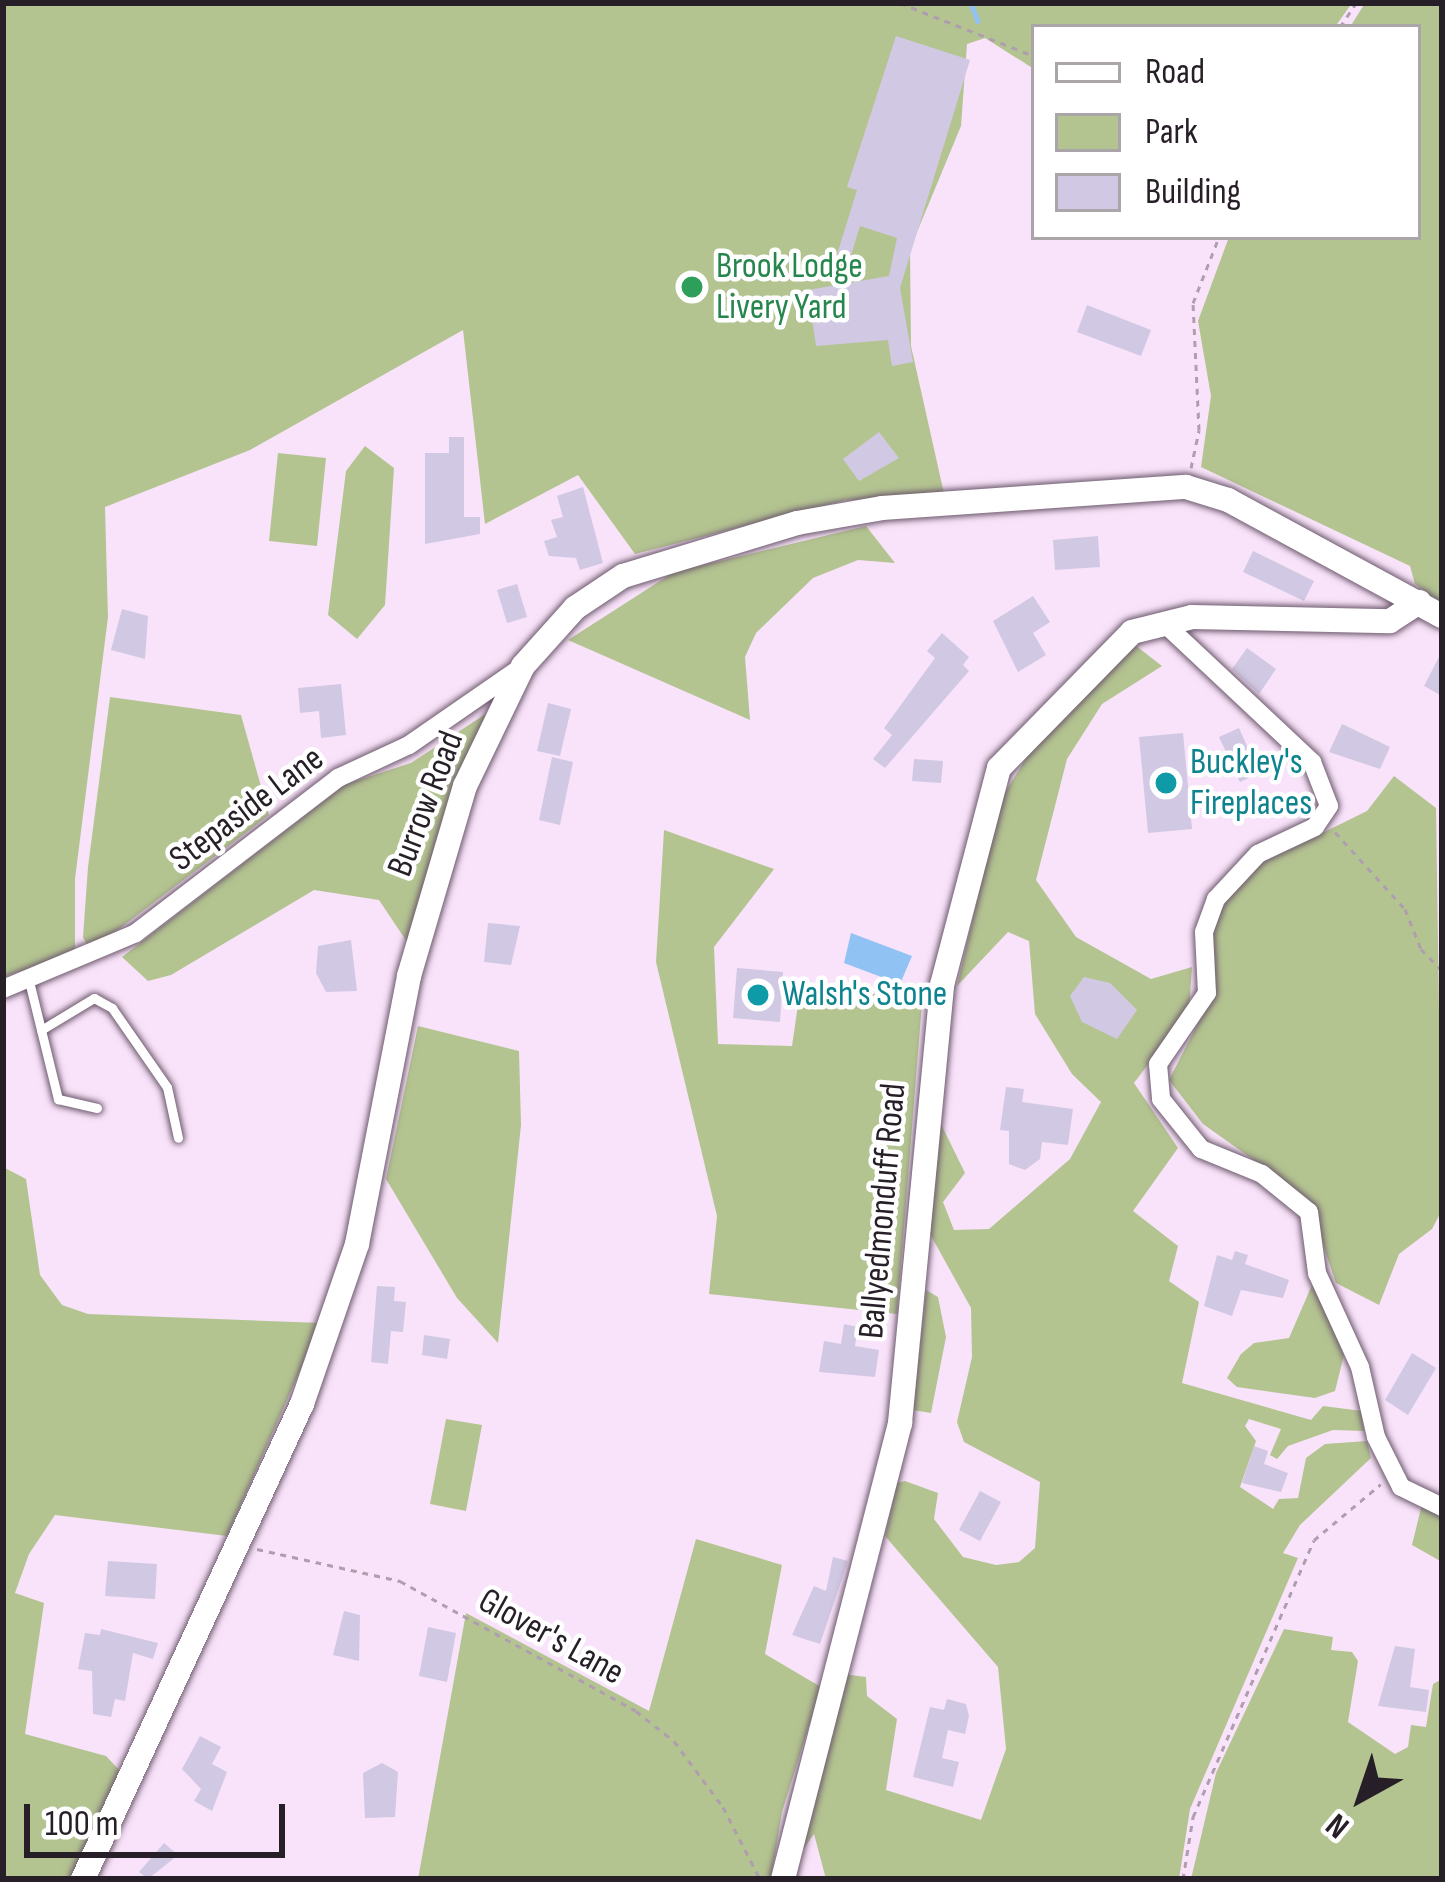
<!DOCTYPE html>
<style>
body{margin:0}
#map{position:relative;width:1445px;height:1882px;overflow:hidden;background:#f9e3fa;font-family:"Sofia Sans Condensed",sans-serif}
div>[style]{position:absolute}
.green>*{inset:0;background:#b4c491}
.water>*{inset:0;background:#90c2f4}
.stream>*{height:4.5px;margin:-2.25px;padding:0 2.25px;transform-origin:2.25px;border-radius:2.25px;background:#90c2f4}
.building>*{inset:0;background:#d1c8e3}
.path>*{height:3px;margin-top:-1.5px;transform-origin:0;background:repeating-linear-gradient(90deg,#af9eaf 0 6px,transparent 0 12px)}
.roads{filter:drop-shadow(0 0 3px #6d5a6d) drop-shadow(0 0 3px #6d5a6d)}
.service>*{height:9px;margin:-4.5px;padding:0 4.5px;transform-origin:4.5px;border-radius:4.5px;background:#fff}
.minor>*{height:18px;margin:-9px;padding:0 9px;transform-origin:9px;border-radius:9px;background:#fff}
.tertiary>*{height:24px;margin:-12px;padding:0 12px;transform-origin:12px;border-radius:12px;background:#fff}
.dots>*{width:33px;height:33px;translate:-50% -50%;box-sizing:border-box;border:6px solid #fff;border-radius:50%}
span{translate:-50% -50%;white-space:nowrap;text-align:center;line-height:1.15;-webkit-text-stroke:9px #fff;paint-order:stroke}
.leisure-label{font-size:36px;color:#27864d}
.left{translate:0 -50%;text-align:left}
.culture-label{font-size:36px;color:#0d838f}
.street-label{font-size:36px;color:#271f27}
.frame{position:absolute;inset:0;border:6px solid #271f27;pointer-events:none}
.legend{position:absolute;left:1031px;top:24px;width:390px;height:216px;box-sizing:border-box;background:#fff;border:3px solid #a9a5a9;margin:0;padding:15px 21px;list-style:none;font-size:36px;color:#271f27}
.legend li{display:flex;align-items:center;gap:24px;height:60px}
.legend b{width:60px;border:3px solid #a9a5a9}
.north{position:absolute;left:1301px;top:1738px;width:120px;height:120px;-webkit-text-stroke:9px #fff;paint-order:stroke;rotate:220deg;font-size:33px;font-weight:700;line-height:48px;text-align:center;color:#271f27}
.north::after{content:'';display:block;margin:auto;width:42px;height:54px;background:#271f27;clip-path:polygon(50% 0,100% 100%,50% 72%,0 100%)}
.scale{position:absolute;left:24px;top:1804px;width:261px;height:54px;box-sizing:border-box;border:6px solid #271f27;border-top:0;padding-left:15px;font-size:36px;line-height:42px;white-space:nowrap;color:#271f27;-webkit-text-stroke:9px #fff;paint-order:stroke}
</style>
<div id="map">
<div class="green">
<div style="clip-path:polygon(3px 3px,1352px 3px,1335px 27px,1034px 27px,1034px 69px,985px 38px,967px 44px,961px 126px,910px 249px,911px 346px,945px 498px,846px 500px,635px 554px,578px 475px,485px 524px,463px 330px,250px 450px,105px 507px,108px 617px,75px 879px,75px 953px,3px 977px)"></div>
<div style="clip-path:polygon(1365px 3px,1442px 3px,1442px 604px,1415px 584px,1410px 566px,1201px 467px,1211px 396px,1198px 321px,1229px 237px,1418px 237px,1418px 27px,1350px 27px)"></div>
<div style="clip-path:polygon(365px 446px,394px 468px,385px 605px,357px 639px,328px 615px,346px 471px)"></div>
<div style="clip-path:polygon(278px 453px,326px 458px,317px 546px,269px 541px)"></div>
<div style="clip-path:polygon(866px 526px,895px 563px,858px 560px,813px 578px,756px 633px,745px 657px,750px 720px,568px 640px,674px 572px)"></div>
<div style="clip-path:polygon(1135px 645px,1162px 666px,1102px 704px,1067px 759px,1036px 880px,1076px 937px,1151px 979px,1192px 967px,1189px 1010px,1134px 1083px,1178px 1148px,1133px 1211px,1178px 1246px,1169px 1281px,1199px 1302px,1182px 1383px,1311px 1420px,1323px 1406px,1362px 1411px,1364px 1431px,1333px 1430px,1288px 1446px,1277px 1459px,1270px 1455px,1281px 1429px,1249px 1419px,1245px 1426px,1256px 1441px,1240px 1487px,1273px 1509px,1279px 1499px,1298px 1498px,1306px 1458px,1325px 1444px,1367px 1441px,1371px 1458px,1300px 1525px,1283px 1553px,1298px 1558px,1190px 1809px,1179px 1879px,826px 1879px,814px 1834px,799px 1855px,843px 1674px,866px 1677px,867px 1696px,897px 1719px,886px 1790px,981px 1820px,1006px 1749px,998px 1667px,885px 1536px,897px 1483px,905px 1481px,938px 1493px,934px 1519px,963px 1557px,996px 1565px,1019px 1562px,1035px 1548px,1040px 1482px,964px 1442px,957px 1422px,972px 1357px,971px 1308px,930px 1234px,939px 1120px,965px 1173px,943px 1202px,954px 1230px,989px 1229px,1070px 1159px,1101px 1102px,1072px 1074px,1035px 1014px,1029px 941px,1008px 932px,957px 986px,1001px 799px,1035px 744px)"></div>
<div style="clip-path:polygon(110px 697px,241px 715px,269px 815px,90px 951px,83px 937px,88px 867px)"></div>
<div style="clip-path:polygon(490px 711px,411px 948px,379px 900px,314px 890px,171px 975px,148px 981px,122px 957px,346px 784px,411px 763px)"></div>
<div style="clip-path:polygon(1394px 776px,1436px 808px,1442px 1210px,1432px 1229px,1399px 1254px,1379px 1305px,1336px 1283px,1307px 1198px,1203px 1124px,1169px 1080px,1211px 998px,1209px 933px,1234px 887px,1253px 867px,1367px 811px)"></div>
<div style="clip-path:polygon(664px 830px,774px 869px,714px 947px,718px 1044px,792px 1046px,799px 998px,923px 991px,897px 1314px,709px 1294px,717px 1216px,656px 962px)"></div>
<div style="clip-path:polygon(418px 1026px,519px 1051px,521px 1125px,498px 1343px,457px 1298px,386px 1179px)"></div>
<div style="clip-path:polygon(3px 1167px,26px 1179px,40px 1275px,62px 1305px,88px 1314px,321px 1323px,227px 1536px,55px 1515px,29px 1554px,15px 1593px,44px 1603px,25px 1734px,106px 1756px,121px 1772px,77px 1879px,3px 1879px)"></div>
<div style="clip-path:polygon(1312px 1285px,1345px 1351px,1335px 1391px,1315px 1398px,1237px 1387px,1227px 1378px,1241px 1354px,1254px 1343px,1289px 1338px)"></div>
<div style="clip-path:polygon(926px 1290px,938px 1297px,946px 1337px,931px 1413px,913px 1410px)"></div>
<div style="clip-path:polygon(446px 1419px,482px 1425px,466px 1511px,430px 1504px)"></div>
<div style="clip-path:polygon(1422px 1504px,1442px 1517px,1442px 1562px,1412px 1545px)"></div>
<div style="clip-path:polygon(696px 1539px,782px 1565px,765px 1654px,821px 1687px,782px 1812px,771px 1879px,418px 1879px,466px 1613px,649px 1711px)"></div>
<div style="clip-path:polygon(1284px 1629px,1333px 1637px,1331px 1650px,1352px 1652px,1358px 1661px,1348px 1722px,1395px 1754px,1408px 1747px,1411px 1725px,1426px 1727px,1433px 1684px,1442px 1679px,1442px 1879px,1191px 1879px,1216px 1773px)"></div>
</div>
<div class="water">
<div style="clip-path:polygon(851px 933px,912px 956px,900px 984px,844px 963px)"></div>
</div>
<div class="stream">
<div style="left:971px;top:3px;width:19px;rotate:69deg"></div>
</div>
<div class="building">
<div style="clip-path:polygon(896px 36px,970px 60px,900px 288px,913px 362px,892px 366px,888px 340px,816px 346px,808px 290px,889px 276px,897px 238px,860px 226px,848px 265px,835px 261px,857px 190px,847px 187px)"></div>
<div style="clip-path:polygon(1087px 305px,1151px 330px,1141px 356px,1077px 332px)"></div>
<div style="clip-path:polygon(879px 432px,899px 458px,859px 481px,843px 459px)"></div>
<div style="clip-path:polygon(449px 437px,464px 437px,464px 517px,480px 517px,480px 534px,425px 544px,425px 453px,449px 453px)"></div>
<div style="clip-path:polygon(583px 487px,603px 563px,580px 570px,576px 558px,549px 556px,544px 541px,557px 537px,551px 520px,563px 517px,557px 496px)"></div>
<div style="clip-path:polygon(1098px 536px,1100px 567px,1055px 570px,1053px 540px)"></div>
<div style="clip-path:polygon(1253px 551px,1314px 581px,1304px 601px,1243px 572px)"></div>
<div style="clip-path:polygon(517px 584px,527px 617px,507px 623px,497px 590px)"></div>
<div style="clip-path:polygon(1033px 596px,1050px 622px,1033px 633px,1046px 655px,1018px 672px,993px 621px)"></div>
<div style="clip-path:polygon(122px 609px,148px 616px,145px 659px,111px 650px)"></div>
<div style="clip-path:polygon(942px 633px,969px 657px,963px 665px,969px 671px,885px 768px,873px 759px,892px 735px,884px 728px,935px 658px,927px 651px)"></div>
<div style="clip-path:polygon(1247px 648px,1276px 669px,1259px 694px,1232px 669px)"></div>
<div style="clip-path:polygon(1442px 651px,1442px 696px,1424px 686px)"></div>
<div style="clip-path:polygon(341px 684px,346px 735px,321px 738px,319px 711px,300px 713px,298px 688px)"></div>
<div style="clip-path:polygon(548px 703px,571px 709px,560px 756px,537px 751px)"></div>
<div style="clip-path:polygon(1342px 724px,1390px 747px,1380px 769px,1329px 752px)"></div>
<div style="clip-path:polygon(1239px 728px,1259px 773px,1240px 782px,1219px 737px)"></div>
<div style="clip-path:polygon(1183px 733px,1192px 829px,1148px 833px,1139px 737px)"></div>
<div style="clip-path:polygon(552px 757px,573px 762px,560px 825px,539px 820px)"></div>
<div style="clip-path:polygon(914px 759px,943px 761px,941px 783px,912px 781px)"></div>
<div style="clip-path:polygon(488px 923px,520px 926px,511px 965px,484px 962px)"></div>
<div style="clip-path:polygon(351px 940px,357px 991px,326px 992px,316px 973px,318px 946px)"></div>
<div style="clip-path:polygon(737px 968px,783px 972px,780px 1022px,733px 1018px)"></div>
<div style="clip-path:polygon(1084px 977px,1110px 983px,1137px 1010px,1117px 1039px,1082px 1022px,1070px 996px)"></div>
<div style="clip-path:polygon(1006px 1087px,1024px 1089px,1022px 1102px,1073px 1109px,1068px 1145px,1042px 1142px,1040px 1159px,1025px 1170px,1009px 1164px,1009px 1131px,1000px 1130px)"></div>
<div style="clip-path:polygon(1235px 1251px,1248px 1255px,1245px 1264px,1289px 1280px,1283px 1298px,1241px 1290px,1232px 1316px,1204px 1306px,1217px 1255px,1232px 1260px)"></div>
<div style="clip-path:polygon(377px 1286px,395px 1287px,394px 1301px,406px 1302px,403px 1332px,391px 1331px,388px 1364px,371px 1362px)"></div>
<div style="clip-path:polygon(844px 1324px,858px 1327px,855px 1346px,879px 1350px,875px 1377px,819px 1372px,824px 1341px,841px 1344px)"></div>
<div style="clip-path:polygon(424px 1335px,450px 1339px,447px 1359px,422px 1355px)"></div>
<div style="clip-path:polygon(1412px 1353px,1436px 1368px,1408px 1415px,1385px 1400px)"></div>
<div style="clip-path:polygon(1254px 1446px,1268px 1451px,1264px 1464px,1288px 1473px,1281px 1492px,1242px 1483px)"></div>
<div style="clip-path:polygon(980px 1491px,1001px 1502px,980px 1541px,959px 1530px)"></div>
<div style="clip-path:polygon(833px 1557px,848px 1561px,820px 1644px,792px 1635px,814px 1586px,826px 1591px)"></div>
<div style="clip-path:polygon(108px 1561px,157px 1564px,155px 1599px,105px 1596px)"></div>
<div style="clip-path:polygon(344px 1611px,360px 1615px,359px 1661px,333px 1655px)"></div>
<div style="clip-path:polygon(428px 1627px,456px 1633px,447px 1682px,419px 1676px)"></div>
<div style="clip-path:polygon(101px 1629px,158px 1643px,153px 1659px,133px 1653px,125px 1701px,115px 1699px,111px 1717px,93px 1714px,92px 1671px,78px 1669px,85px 1633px,100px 1635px)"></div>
<div style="clip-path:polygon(1395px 1646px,1415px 1649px,1410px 1687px,1429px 1690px,1426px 1712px,1378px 1706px)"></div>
<div style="clip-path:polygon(947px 1699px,966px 1704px,969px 1716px,965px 1734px,948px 1730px,942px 1758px,959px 1762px,953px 1787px,913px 1777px,930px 1707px,944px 1710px)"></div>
<div style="clip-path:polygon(200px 1736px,221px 1747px,212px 1764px,227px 1772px,212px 1811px,194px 1801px,201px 1789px,182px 1769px)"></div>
<div style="clip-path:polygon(382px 1763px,398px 1772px,395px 1817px,365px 1818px,363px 1773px)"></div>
<div style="clip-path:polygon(164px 1843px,178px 1855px,148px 1879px,139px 1872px)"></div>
</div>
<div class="path">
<div style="left:900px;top:3px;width:144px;rotate:21.6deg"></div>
<div style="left:1340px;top:27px;width:29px;rotate:-56deg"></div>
<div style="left:1191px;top:468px;width:39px;rotate:-78deg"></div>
<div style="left:1199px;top:430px;width:127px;rotate:-92.7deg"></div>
<div style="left:1193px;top:303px;width:71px;rotate:-68.5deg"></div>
<div style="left:1335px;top:832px;width:104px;rotate:47.7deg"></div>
<div style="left:1405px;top:909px;width:43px;rotate:68.2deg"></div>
<div style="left:1421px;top:949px;width:30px;rotate:46deg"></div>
<div style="left:257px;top:1549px;width:147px;rotate:12.6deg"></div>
<div style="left:400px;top:1581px;width:269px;rotate:28.8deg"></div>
<div style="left:636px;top:1711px;width:48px;rotate:38.3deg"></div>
<div style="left:674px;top:1741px;width:82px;rotate:53.4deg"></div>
<div style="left:723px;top:1807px;width:81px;rotate:62.8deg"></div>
<div style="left:1183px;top:1879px;width:63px;rotate:-80.8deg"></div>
<div style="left:1193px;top:1817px;width:302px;rotate:-66.4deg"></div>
<div style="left:1314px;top:1540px;width:87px;rotate:-39.9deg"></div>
</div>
<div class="roads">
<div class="service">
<div style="left:29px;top:981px;width:122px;rotate:76.2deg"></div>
<div style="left:58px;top:1099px;width:40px;rotate:13deg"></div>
<div style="left:41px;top:1030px;width:62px;rotate:-31.1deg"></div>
<div style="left:94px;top:998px;width:21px;rotate:29deg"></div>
<div style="left:112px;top:1008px;width:96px;rotate:55.2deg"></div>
<div style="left:167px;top:1087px;width:52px;rotate:77.8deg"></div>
</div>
<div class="minor">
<div style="left:1165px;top:624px;width:202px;rotate:43.2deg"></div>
<div style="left:1312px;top:762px;width:47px;rotate:68.9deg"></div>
<div style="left:1329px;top:806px;width:25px;rotate:124deg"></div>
<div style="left:1315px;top:827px;width:63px;rotate:154.7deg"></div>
<div style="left:1258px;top:854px;width:62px;rotate:133deg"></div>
<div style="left:1216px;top:899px;width:35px;rotate:110deg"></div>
<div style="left:1204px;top:932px;width:61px;rotate:87.2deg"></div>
<div style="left:1207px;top:993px;width:86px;rotate:124.6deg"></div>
<div style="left:1158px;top:1064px;width:35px;rotate:85deg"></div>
<div style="left:1161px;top:1099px;width:64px;rotate:51.3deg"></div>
<div style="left:1201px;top:1149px;width:66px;rotate:22.3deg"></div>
<div style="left:1262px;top:1174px;width:60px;rotate:39deg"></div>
<div style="left:1309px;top:1212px;width:62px;rotate:82.5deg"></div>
<div style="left:1317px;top:1273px;width:103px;rotate:65.4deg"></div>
<div style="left:1360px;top:1367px;width:72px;rotate:77.1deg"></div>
<div style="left:1376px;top:1437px;width:56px;rotate:63.4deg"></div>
<div style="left:1401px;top:1487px;width:46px;rotate:26deg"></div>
<div style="left:3px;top:989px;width:144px;rotate:-22.8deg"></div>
<div style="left:136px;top:933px;width:255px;rotate:-37.5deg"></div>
<div style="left:338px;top:778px;width:78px;rotate:-24.9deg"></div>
<div style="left:409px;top:745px;width:135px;rotate:-34.7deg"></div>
</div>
<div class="tertiary">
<div style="left:83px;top:1879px;width:523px;rotate:-65.25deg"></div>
<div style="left:302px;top:1404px;width:169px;rotate:-71deg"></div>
<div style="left:357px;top:1244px;width:273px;rotate:-79deg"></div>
<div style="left:409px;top:976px;width:198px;rotate:-73.6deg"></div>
<div style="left:465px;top:786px;width:133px;rotate:-64.2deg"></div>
<div style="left:523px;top:666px;width:78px;rotate:-48.1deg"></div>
<div style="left:575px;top:608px;width:58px;rotate:-33.7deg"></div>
<div style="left:623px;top:576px;width:182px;rotate:-16.9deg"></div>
<div style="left:797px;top:523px;width:86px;rotate:-10deg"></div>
<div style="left:882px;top:508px;width:305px;rotate:-4deg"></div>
<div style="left:1186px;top:487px;width:44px;rotate:17.2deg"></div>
<div style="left:1228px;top:500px;width:243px;rotate:28.5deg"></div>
<div style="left:783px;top:1879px;width:471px;rotate:-75.6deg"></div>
<div style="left:900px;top:1423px;width:440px;rotate:-84.5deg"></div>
<div style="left:942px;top:985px;width:224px;rotate:-75.3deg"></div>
<div style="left:999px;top:768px;width:190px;rotate:-45.6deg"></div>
<div style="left:1132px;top:632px;width:62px;rotate:-14deg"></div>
<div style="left:1192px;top:617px;width:198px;rotate:1.2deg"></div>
<div style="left:1390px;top:621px;width:35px;rotate:-33deg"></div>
</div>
</div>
<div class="dots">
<div style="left:692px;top:287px;background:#2e9e5b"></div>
<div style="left:1166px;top:783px;background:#0f9aa8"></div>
<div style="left:758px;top:995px;background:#0f9aa8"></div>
</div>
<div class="leisure-label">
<span class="left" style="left:716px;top:287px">Brook Lodge<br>Livery Yard</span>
</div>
<div class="culture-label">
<span class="left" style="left:1190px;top:783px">Buckley's<br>Fireplaces</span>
<span class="left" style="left:782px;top:995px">Walsh's Stone</span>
</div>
<div class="street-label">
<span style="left:426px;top:804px;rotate:-69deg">Burrow Road</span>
<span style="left:247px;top:809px;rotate:-37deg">Stepaside Lane</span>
<span style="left:883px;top:1211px;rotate:-85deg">Ballyedmonduff Road</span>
<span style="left:551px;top:1637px;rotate:29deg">Glover's Lane</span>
</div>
<div class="frame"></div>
<ul class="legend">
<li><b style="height:15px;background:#fff"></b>Road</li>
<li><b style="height:33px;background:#b4c491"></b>Park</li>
<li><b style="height:33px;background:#d1c8e3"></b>Building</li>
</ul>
<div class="north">N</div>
<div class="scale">100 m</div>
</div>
